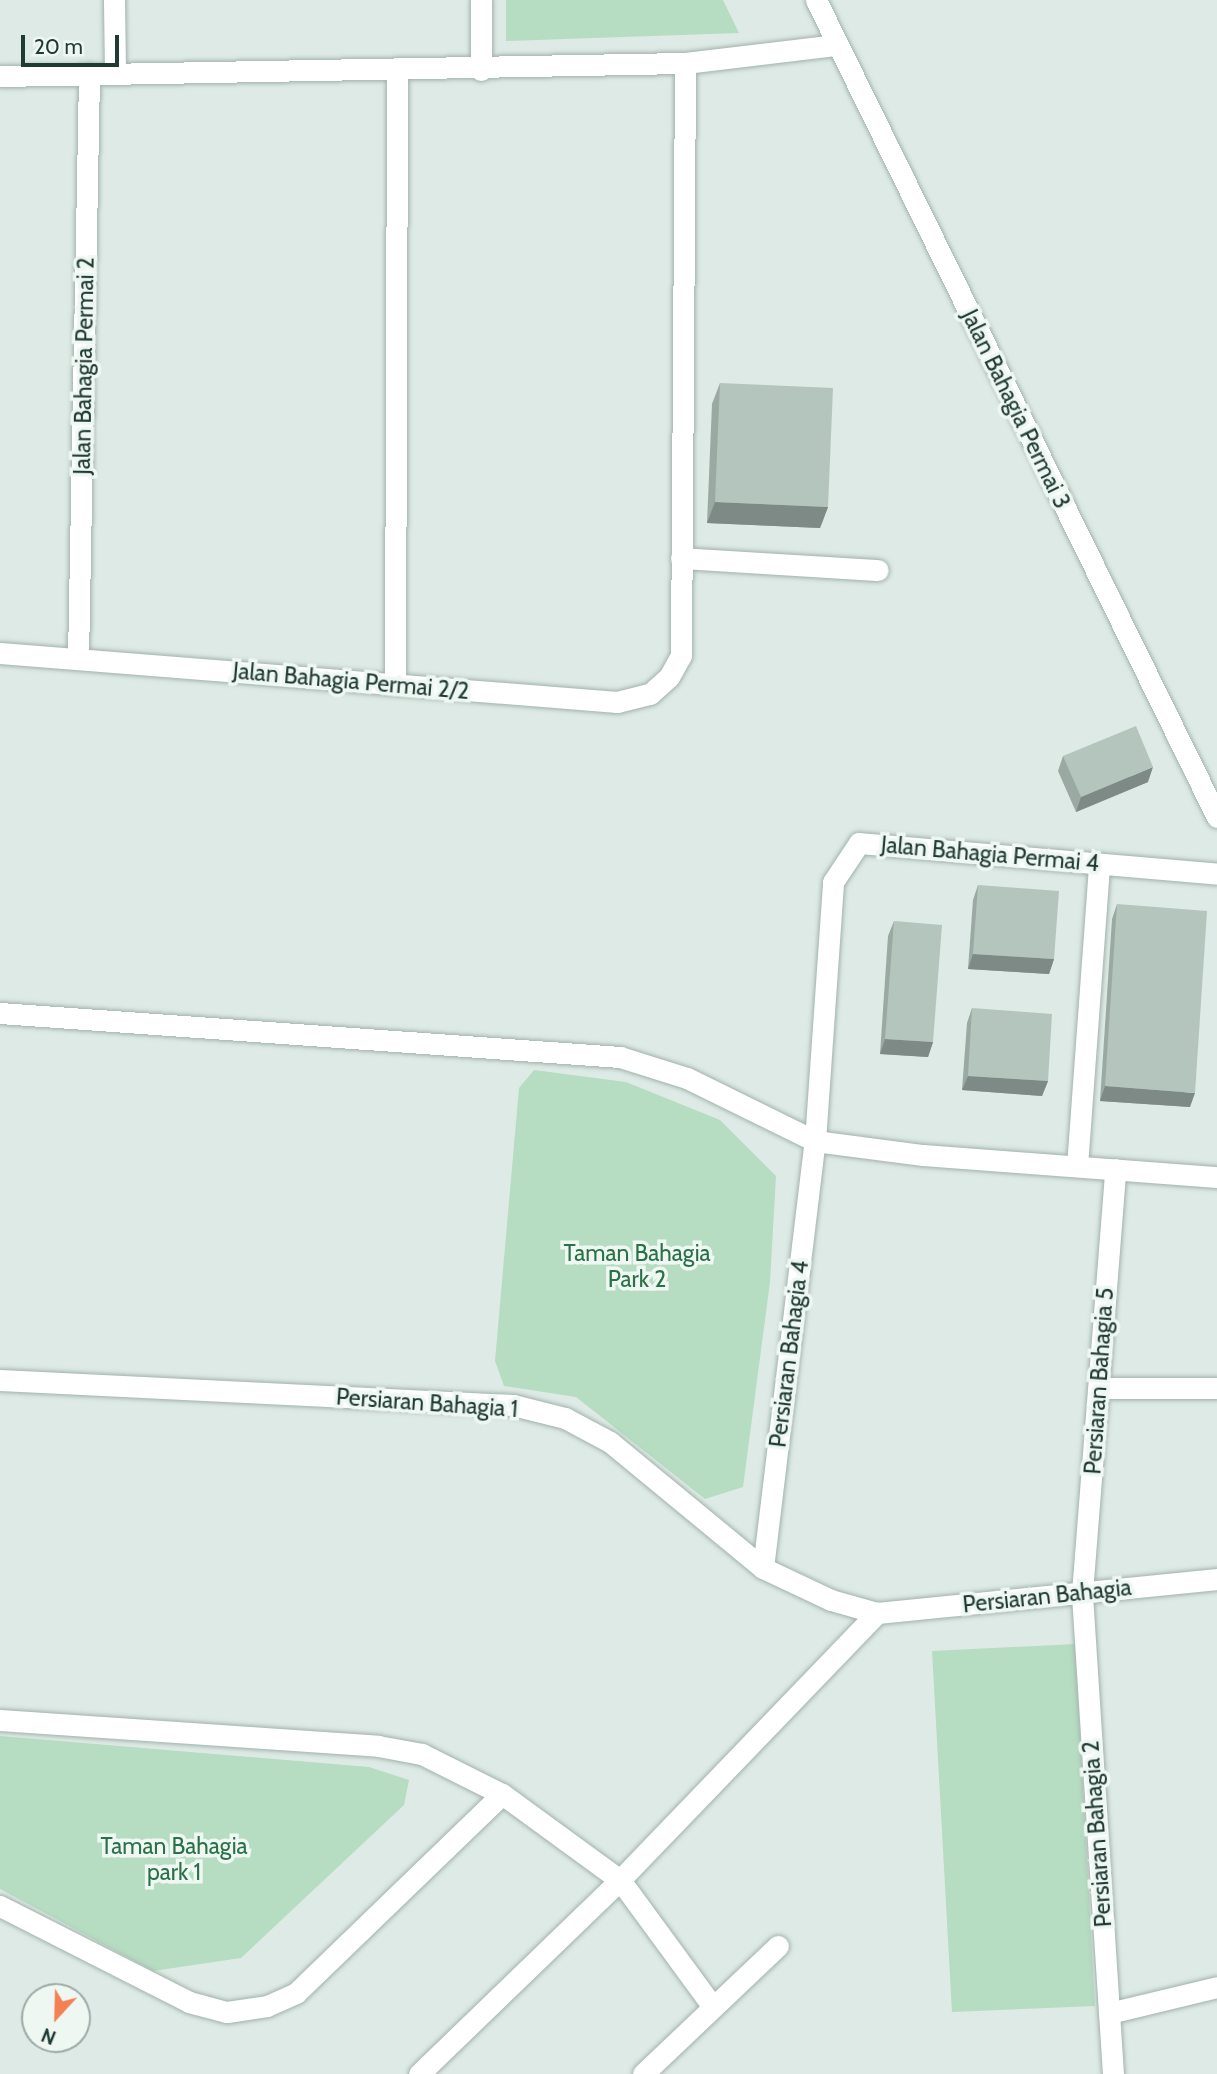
<!DOCTYPE html>
<style>
body{margin:0}
#map{position:relative;width:1217px;height:2074px;overflow:hidden;background:#deeae5;font-family:Cabin,sans-serif}
div>[style]{position:absolute}
.green>*{inset:0;background:#b6dcc2}
.roads{filter:drop-shadow(0 0 2px #a1b2ac) drop-shadow(0 0 2px #a1b2ac)}
.minor>*{height:21px;margin:-10.5px;padding:0 10.5px;transform-origin:10.5px;border-radius:10.5px;background:#fff}
.wall>*{inset:0;background:#9ba9a3}
.shaded-wall>*{inset:0;background:#7e8a85}
.building>*{inset:0;background:#b4c5be}
span{translate:-50% -50%;white-space:nowrap;text-align:center;line-height:1.15;-webkit-text-stroke:7px #eff7f3;paint-order:stroke}
.street-label{font-size:23px;color:#203a34}
.park-label{font-size:23px;color:#2a7148}
.north{position:absolute;left:21px;top:1983px;width:70px;height:70px;box-sizing:border-box;background:#eff7f3;border:2px solid #9caba7;border-radius:50%;rotate:202deg;font-size:19px;font-weight:700;line-height:28px;text-align:center;color:#203a34}
.north::after{content:'';display:block;margin:auto;width:24px;height:32px;background:#f38153;clip-path:polygon(50% 0,100% 100%,50% 72%,0 100%)}
.scale{position:absolute;left:21px;top:35px;width:98px;height:32px;box-sizing:border-box;border:4px solid #203a34;border-top:0;padding-left:9px;font-size:21px;line-height:24px;white-space:nowrap;color:#203a34;-webkit-text-stroke:5px #eff7f3;paint-order:stroke}
</style>
<div id="map">
<div class="green">
<div style="clip-path:polygon(506px 0,723px 0,739px 33px,506px 41px)"></div>
<div style="clip-path:polygon(534px 1070px,626px 1082px,720px 1120px,776px 1176px,770px 1282px,743px 1487px,705px 1499px,576px 1397px,504px 1386px,495px 1361px,519px 1088px)"></div>
<div style="clip-path:polygon(1075px 1644px,1095px 2006px,952px 2012px,932px 1651px)"></div>
<div style="clip-path:polygon(0 1736px,369px 1767px,409px 1780px,404px 1805px,241px 1958px,153px 1971px,0 1889px)"></div>
</div>
<div class="roads">
<div class="minor">
<div style="left:114px;top:0;width:72px;rotate:89.2deg"></div>
<div style="left:481px;top:0;width:70px;rotate:90deg"></div>
<div style="left:816px;top:0;width:910px;rotate:63.86deg"></div>
<div style="left:0;top:76px;width:685px;rotate:-1.09deg"></div>
<div style="left:685px;top:63px;width:153px;rotate:-6.8deg"></div>
<div style="left:681px;top:558px;width:197px;rotate:3.5deg"></div>
<div style="left:0;top:653px;width:619px;rotate:4.54deg"></div>
<div style="left:617px;top:702px;width:34px;rotate:-14deg"></div>
<div style="left:650px;top:694px;width:25px;rotate:-42deg"></div>
<div style="left:669px;top:677px;width:25px;rotate:-61deg"></div>
<div style="left:681px;top:655px;width:592px;rotate:-89.61deg"></div>
<div style="left:78px;top:659px;width:586px;rotate:-88.92deg"></div>
<div style="left:395px;top:684px;width:612px;rotate:-89.81deg"></div>
<div style="left:0;top:1013px;width:622px;rotate:4.06deg"></div>
<div style="left:620px;top:1057px;width:70px;rotate:17.4deg"></div>
<div style="left:687px;top:1078px;width:143px;rotate:26.2deg"></div>
<div style="left:815px;top:1141px;width:109px;rotate:7.4deg"></div>
<div style="left:923px;top:1155px;width:295px;rotate:4.3deg"></div>
<div style="left:1077px;top:1166px;width:303px;rotate:-85.8deg"></div>
<div style="left:0;top:1380px;width:514px;rotate:2.79deg"></div>
<div style="left:513px;top:1405px;width:54px;rotate:14deg"></div>
<div style="left:565px;top:1418px;width:51px;rotate:28.1deg"></div>
<div style="left:610px;top:1442px;width:198px;rotate:39.5deg"></div>
<div style="left:763px;top:1568px;width:75px;rotate:25.2deg"></div>
<div style="left:831px;top:1600px;width:48px;rotate:15.8deg"></div>
<div style="left:877px;top:1613px;width:342px;rotate:-5.7deg"></div>
<div style="left:1099px;top:1388px;width:118px"></div>
<div style="left:763px;top:1568px;width:430px;rotate:-83.1deg"></div>
<div style="left:815px;top:1141px;width:260px;rotate:-86deg"></div>
<div style="left:833px;top:882px;width:47px;rotate:-56.3deg"></div>
<div style="left:859px;top:843px;width:359px;rotate:4.9deg"></div>
<div style="left:0;top:1720px;width:379px;rotate:3.9deg"></div>
<div style="left:378px;top:1746px;width:45px;rotate:10.3deg"></div>
<div style="left:422px;top:1754px;width:89px;rotate:26.6deg"></div>
<div style="left:502px;top:1794px;width:146px;rotate:36.1deg"></div>
<div style="left:620px;top:1880px;width:157px;rotate:53.8deg"></div>
<div style="left:0;top:1906px;width:212px;rotate:26.9deg"></div>
<div style="left:189px;top:2002px;width:39px;rotate:15deg"></div>
<div style="left:227px;top:2012px;width:40px;rotate:-8.5deg"></div>
<div style="left:267px;top:2006px;width:32px;rotate:-24deg"></div>
<div style="left:296px;top:1993px;width:286px;rotate:-44deg"></div>
<div style="left:1109px;top:2013px;width:111px;rotate:-13.5deg"></div>
<div style="left:419px;top:2074px;width:279px;rotate:-44deg"></div>
<div style="left:620px;top:1880px;width:371px;rotate:-46.1deg"></div>
<div style="left:643px;top:2074px;width:186px;rotate:-43.5deg"></div>
<div style="left:1113px;top:2074px;width:482px;rotate:-93.7deg"></div>
<div style="left:1082px;top:1593px;width:425px;rotate:-85.5deg"></div>
</div>
</div>
<div class="wall">
<div style="clip-path:polygon(720px 383px,828px 507px,820px 528px,707px 523px,712px 404px)"></div>
<div style="clip-path:polygon(1063px 756px,1148px 782px,1076px 812px,1058px 771px)"></div>
<div style="clip-path:polygon(978px 885px,1054px 959px,1049px 974px,968px 969px,973px 900px)"></div>
<div style="clip-path:polygon(1117px 904px,1190px 1107px,1100px 1101px,1112px 919px)"></div>
<div style="clip-path:polygon(894px 921px,933px 1042px,928px 1057px,880px 1054px,888px 936px)"></div>
<div style="clip-path:polygon(972px 1008px,1048px 1081px,1042px 1096px,962px 1090px,967px 1023px)"></div>
</div>
<div class="shaded-wall">
<div style="clip-path:polygon(715px 502px,828px 507px,820px 528px,707px 523px)"></div>
<div style="clip-path:polygon(1153px 767px,1148px 782px,1076px 812px,1081px 797px)"></div>
<div style="clip-path:polygon(973px 954px,1054px 959px,1049px 974px,968px 969px)"></div>
<div style="clip-path:polygon(885px 1039px,933px 1042px,928px 1057px,880px 1054px)"></div>
<div style="clip-path:polygon(968px 1076px,1048px 1081px,1042px 1096px,962px 1090px)"></div>
<div style="clip-path:polygon(1105px 1086px,1195px 1093px,1190px 1107px,1100px 1101px)"></div>
</div>
<div class="building">
<div style="clip-path:polygon(720px 383px,833px 388px,828px 507px,715px 502px)"></div>
<div style="clip-path:polygon(1136px 726px,1153px 767px,1081px 797px,1063px 756px)"></div>
<div style="clip-path:polygon(978px 885px,1059px 891px,1054px 959px,973px 954px)"></div>
<div style="clip-path:polygon(1117px 904px,1207px 911px,1195px 1093px,1105px 1086px)"></div>
<div style="clip-path:polygon(894px 921px,942px 925px,933px 1042px,885px 1039px)"></div>
<div style="clip-path:polygon(972px 1008px,1052px 1014px,1048px 1081px,968px 1076px)"></div>
</div>
<div class="street-label">
<span style="left:84px;top:366px;rotate:-89deg">Jalan Bahagia Permai 2</span>
<span style="left:1016px;top:409px;rotate:64deg">Jalan Bahagia Permai 3</span>
<span style="left:351px;top:681px;rotate:5deg">Jalan Bahagia Permai 2/2</span>
<span style="left:990px;top:854px;rotate:5deg">Jalan Bahagia Permai 4</span>
<span style="left:789px;top:1354px;rotate:-83deg">Persiaran Bahagia 4</span>
<span style="left:1099px;top:1381px;rotate:-86deg">Persiaran Bahagia 5</span>
<span style="left:427px;top:1403px;rotate:4deg">Persiaran Bahagia 1</span>
<span style="left:1047px;top:1596px;rotate:-6deg">Persiaran Bahagia</span>
<span style="left:1097px;top:1834px;rotate:-94deg">Persiaran Bahagia 2</span>
</div>
<div class="park-label">
<span style="left:637px;top:1266px">Taman Bahagia<br>Park 2</span>
<span style="left:174px;top:1859px">Taman Bahagia<br>park 1</span>
</div>
<div class="north">N</div>
<div class="scale">20 m</div>
</div>
